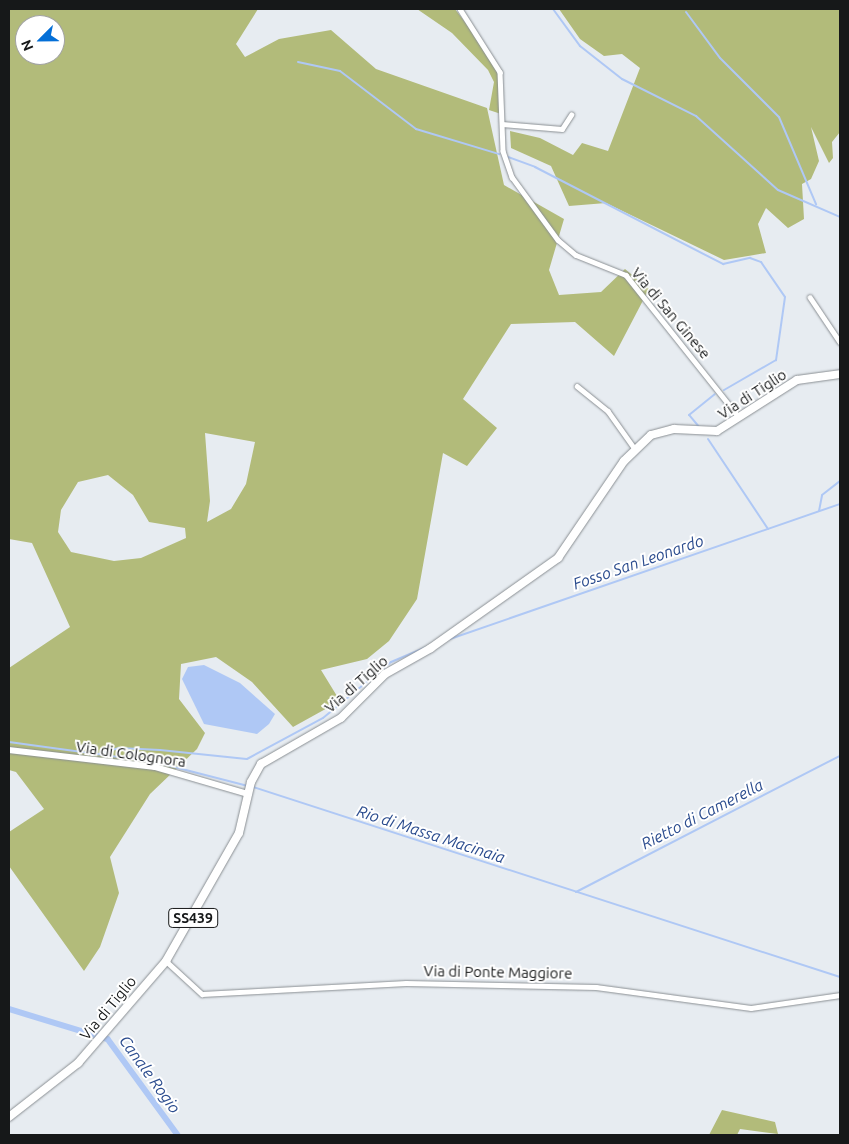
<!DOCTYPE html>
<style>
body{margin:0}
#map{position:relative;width:849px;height:1144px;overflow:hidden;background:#e7ecf1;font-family:Ubuntu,sans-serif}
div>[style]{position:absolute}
.forest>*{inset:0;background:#b2bb7a}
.water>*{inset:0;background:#afc8f5}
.stream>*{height:2px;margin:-1px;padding:0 1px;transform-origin:1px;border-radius:1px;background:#afc8f5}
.canal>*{height:5.5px;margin:-2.75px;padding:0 2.75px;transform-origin:2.75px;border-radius:2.75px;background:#afc8f5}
.roads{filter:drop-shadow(0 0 1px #8a8f93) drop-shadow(0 0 1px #8a8f93)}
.minor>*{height:4.5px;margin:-2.25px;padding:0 2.25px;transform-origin:2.25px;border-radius:2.25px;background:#fff}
.tertiary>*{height:5.5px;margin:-2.75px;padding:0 2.75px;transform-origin:2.75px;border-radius:2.75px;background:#fff}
.primary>*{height:8px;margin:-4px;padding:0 4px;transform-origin:4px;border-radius:4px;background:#fff}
span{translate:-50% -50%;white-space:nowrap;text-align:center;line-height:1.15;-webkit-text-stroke:4px #fff;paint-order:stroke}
.shield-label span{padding:1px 4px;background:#fff;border:1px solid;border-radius:4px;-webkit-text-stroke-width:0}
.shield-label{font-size:14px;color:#161819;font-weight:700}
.street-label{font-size:15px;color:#161819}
.water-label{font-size:16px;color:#2b4c8e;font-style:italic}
.frame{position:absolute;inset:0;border:10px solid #161819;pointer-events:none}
.north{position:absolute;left:15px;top:15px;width:50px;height:50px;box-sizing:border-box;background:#fff;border:1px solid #a2a3a3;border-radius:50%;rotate:247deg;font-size:14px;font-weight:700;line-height:20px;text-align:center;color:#161819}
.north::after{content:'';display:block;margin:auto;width:18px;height:22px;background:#046fd7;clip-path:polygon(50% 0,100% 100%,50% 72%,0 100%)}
</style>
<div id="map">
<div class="forest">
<div style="clip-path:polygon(evenodd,9px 9px,258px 9px,236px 44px,245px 57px,279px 39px,331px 30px,376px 69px,487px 108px,504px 185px,564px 219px,549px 270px,559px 295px,601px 292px,625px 269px,649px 289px,614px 356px,575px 322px,511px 324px,463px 399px,497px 428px,467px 466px,443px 453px,417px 599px,389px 641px,367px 659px,321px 670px,340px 701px,293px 727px,252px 682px,216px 657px,181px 664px,179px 699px,205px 733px,197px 749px,150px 794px,110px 857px,119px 893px,100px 947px,84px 971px,9px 866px,9px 832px,44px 809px,16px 772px,9px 770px,9px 668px,70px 627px,32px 543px,9px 539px,9px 9px,25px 25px,55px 25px,55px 55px,25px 55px,25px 25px,9px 9px,205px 433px,255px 442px,246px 484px,231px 509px,207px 522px,210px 501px,205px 433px,9px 9px,108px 475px,133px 495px,149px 522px,185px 528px,186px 538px,141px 558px,114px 561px,71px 552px,58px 532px,61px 510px,78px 482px,108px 475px)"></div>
<div style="clip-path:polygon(417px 9px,455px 9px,493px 59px,499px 77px,501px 114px,489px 110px,494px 82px,488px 70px,452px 33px)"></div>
<div style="clip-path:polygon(559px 9px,840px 9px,840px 132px,832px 142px,833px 158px,829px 163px,811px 127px,819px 161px,811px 179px,802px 184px,804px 219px,788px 228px,766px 208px,758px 224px,766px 253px,724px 260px,606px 203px,569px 206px,551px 166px,511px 148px,510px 131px,540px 138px,573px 155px,582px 143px,608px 151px,640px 68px,622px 54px,604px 56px,580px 39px)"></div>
<div style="clip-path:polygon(722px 1110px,775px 1122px,778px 1134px,740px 1129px,737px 1135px,709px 1135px)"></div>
</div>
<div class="water">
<div style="clip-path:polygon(204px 665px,240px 683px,275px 714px,269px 724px,257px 734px,204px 724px,182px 679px,188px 667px)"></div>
</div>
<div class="stream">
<div style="left:553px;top:9px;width:46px;rotate:53.9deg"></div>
<div style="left:580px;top:46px;width:53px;rotate:38.2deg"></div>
<div style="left:622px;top:79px;width:83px;rotate:26.6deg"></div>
<div style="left:696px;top:116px;width:110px;rotate:42.1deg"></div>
<div style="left:778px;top:190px;width:68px;rotate:23.5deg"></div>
<div style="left:686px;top:12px;width:57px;rotate:53.5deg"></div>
<div style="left:720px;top:58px;width:83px;rotate:45deg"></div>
<div style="left:779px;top:117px;width:95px;rotate:67deg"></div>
<div style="left:298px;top:62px;width:43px;rotate:12.1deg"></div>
<div style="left:340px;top:71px;width:96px;rotate:37.3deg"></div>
<div style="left:416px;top:129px;width:87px;rotate:16.8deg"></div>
<div style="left:508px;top:157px;width:29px;rotate:20deg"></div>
<div style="left:535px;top:167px;width:212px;rotate:27.3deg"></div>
<div style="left:723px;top:264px;width:28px;rotate:-13deg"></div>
<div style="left:750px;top:258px;width:12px;rotate:20deg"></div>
<div style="left:761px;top:262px;width:42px;rotate:55.6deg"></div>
<div style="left:785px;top:297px;width:64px;rotate:98.1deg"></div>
<div style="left:776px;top:360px;width:60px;rotate:150deg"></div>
<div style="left:700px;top:428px;width:17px;rotate:-130deg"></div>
<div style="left:689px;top:415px;width:33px;rotate:-39deg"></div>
<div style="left:708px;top:439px;width:108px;rotate:56.3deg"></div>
<div style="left:819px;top:511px;width:16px;rotate:-79deg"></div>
<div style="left:822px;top:495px;width:23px;rotate:-38deg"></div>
<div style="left:450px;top:639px;width:413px;rotate:-19.1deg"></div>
<div style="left:9px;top:742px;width:147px;rotate:7.8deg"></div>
<div style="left:155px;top:762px;width:96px;rotate:14.5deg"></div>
<div style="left:98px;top:754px;width:22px;rotate:-16deg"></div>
<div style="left:119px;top:748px;width:41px;rotate:2.8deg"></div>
<div style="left:160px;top:750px;width:87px;rotate:5.9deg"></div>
<div style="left:247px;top:759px;width:86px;rotate:-28.3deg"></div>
<div style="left:323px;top:718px;width:88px;rotate:-39.5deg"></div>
<div style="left:391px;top:662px;width:38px;rotate:-23deg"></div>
<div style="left:253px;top:787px;width:617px;rotate:17.94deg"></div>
<div style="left:576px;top:892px;width:297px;rotate:-27.3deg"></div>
</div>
<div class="canal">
<div style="left:9px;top:1009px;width:103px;rotate:16.9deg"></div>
<div style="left:108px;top:1039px;width:119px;rotate:53.9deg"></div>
</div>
<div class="roads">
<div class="minor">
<div style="left:460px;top:9px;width:75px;rotate:57.6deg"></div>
<div style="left:500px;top:72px;width:79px;rotate:87.8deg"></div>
<div style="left:503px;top:151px;width:28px;rotate:71deg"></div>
<div style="left:512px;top:177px;width:78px;rotate:53.9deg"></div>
<div style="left:558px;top:240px;width:23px;rotate:40deg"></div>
<div style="left:576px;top:255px;width:54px;rotate:21.8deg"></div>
<div style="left:626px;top:275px;width:181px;rotate:51.5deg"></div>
<div style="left:502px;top:124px;width:60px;rotate:4.8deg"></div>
<div style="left:562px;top:129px;width:17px;rotate:-57deg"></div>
<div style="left:810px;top:297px;width:54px;rotate:56.3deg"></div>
<div style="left:577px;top:386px;width:40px;rotate:39deg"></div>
<div style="left:608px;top:411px;width:47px;rotate:54.6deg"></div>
<div style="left:166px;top:961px;width:49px;rotate:42.5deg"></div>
<div style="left:202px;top:994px;width:204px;rotate:-3.1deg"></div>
<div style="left:406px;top:983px;width:190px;rotate:1.2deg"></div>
<div style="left:596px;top:987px;width:156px;rotate:7.7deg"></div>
<div style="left:751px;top:1008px;width:90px;rotate:-8.3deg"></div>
</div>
<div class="tertiary">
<div style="left:9px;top:750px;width:147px;rotate:6.6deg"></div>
<div style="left:155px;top:767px;width:97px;rotate:16.2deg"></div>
</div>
<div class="primary">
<div style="left:9px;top:1117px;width:88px;rotate:-38deg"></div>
<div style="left:78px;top:1063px;width:135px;rotate:-49.2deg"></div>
<div style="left:166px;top:961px;width:147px;rotate:-60.3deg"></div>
<div style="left:239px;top:833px;width:52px;rotate:-76.8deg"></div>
<div style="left:251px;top:782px;width:21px;rotate:-61deg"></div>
<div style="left:261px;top:764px;width:92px;rotate:-29.9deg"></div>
<div style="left:341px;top:718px;width:62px;rotate:-45deg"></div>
<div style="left:385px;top:674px;width:53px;rotate:-29.5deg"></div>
<div style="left:431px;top:648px;width:156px;rotate:-35.3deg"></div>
<div style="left:558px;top:558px;width:117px;rotate:-55.8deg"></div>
<div style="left:624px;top:461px;width:37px;rotate:-44deg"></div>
<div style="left:651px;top:435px;width:24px;rotate:-15deg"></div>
<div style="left:674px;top:429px;width:43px;rotate:2.7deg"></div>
<div style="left:717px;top:431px;width:95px;rotate:-32.5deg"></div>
<div style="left:797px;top:380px;width:43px;rotate:-7.9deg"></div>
</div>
</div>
<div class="shield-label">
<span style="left:193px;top:918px">SS439</span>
</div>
<div class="street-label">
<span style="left:671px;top:313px;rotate:50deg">Via di San Ginese</span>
<span style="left:752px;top:394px;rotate:-33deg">Via di Tiglio</span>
<span style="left:356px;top:684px;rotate:-41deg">Via di Tiglio</span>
<span style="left:131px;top:754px;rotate:8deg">Via di Colognora</span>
<span style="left:498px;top:972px;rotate:1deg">Via di Ponte Maggiore</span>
<span style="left:108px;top:1008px;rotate:-50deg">Via di Tiglio</span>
</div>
<div class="water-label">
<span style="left:638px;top:562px;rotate:-19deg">Fosso San Leonardo</span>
<span style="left:702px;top:814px;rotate:-27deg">Rietto di Camerella</span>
<span style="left:431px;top:834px;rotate:18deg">Rio di Massa Macinaia</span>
<span style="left:150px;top:1074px;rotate:54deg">Canale Rogio</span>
</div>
<div class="frame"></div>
<div class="north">N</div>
</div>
